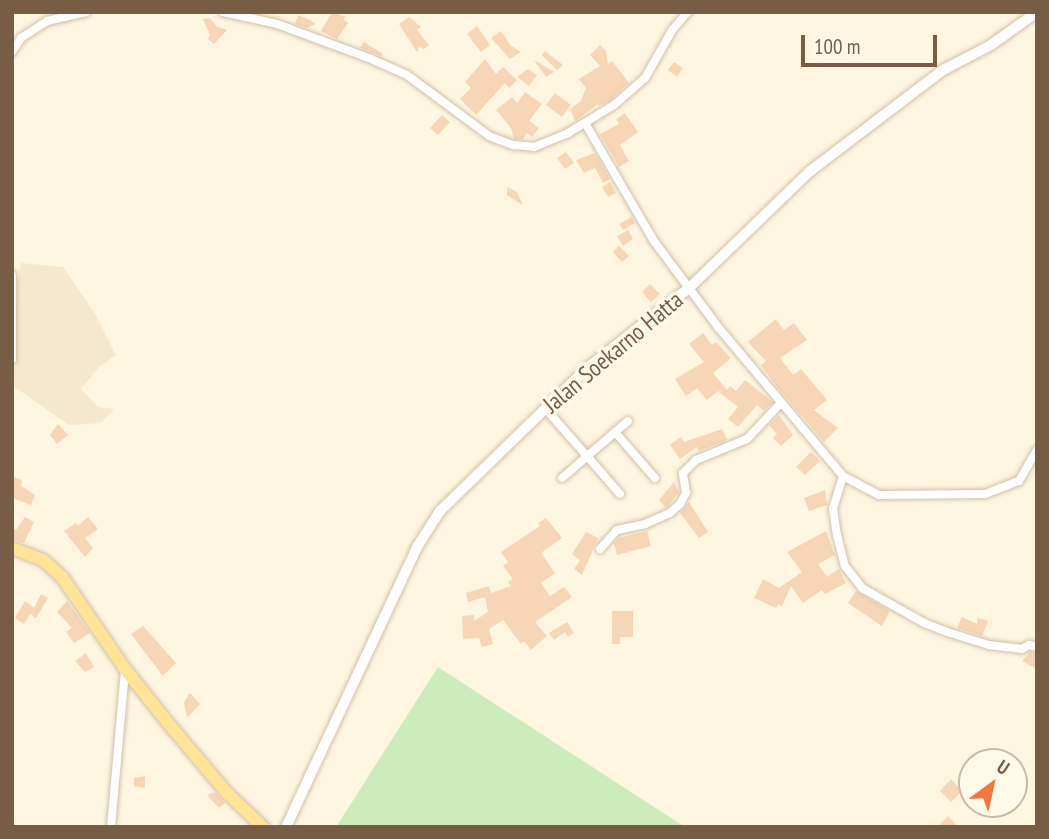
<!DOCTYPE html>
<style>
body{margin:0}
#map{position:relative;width:1049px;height:839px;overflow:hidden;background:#fef6e1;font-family:"PT Sans Narrow",sans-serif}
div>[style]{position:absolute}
.residential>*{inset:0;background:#f6e8cf}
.green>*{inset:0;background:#ccecbe}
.building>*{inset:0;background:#f6d6b6}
.roads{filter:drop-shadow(0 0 2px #d2c0aa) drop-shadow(0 0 2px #d2c0aa)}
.minor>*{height:8px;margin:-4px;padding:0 4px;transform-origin:4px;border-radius:4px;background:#fff}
.tertiary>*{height:10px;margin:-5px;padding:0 5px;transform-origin:5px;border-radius:5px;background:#fff}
.primary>*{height:12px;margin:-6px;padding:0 6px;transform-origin:6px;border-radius:6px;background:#ffe397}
span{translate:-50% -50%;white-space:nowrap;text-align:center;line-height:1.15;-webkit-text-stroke:7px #fff9e9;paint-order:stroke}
.street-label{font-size:24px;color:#775c46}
.frame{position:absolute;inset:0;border:14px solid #775c46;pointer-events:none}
.north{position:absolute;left:958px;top:748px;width:70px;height:70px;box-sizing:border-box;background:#fff9e9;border:2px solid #c9baa8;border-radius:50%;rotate:33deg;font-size:19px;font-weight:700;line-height:28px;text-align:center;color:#775c46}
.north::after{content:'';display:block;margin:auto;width:24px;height:32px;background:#f2773c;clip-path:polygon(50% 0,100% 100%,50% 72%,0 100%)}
.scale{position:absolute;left:801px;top:35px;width:136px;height:32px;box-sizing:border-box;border:4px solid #775c46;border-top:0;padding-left:9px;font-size:21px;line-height:24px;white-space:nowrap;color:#775c46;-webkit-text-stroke:5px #fff9e9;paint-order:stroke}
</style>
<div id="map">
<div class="residential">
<div style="clip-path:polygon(21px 263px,63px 267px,96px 315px,116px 355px,99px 367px,81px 389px,98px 407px,114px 409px,101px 423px,69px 425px,13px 386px,17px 285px)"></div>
</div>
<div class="green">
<div style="clip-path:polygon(438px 667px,685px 827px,336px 827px)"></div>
</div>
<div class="building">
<div style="clip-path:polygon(332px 12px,346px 17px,343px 19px,348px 23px,337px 39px,321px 31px)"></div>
<div style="clip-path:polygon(298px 15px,310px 20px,316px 24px,307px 28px,295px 24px)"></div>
<div style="clip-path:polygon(409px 17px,421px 27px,417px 30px,429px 45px,424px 49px,419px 47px,417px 52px,399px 24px)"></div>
<div style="clip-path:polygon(210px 18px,216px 26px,227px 30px,214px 44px,208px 39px,210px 35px,203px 19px)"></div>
<div style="clip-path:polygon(477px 26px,490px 45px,481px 52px,467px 34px)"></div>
<div style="clip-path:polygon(501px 31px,511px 46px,521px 52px,510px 59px,491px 38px)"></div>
<div style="clip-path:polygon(364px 42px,383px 54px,381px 56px,360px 48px)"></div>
<div style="clip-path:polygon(600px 45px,606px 51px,608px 64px,612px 61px,629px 83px,610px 100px,599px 106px,598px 104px,575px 121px,570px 109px,581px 101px,586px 88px,579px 79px,600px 66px,590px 55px)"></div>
<div style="clip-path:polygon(545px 51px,563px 65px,557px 70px,542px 55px)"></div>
<div style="clip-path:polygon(485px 59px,496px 74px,503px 67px,517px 80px,509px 88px,505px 83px,476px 115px,460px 99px,471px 88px,465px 82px)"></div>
<div style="clip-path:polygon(534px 60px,554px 72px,546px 77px)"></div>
<div style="clip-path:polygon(674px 62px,683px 68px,677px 77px,668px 70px)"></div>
<div style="clip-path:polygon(528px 69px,537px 75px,529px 86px,517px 77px)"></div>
<div style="clip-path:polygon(525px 92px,542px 104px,529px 121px,539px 128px,532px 137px,527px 133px,523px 139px,514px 139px,511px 128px,496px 110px,512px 97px,517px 103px)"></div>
<div style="clip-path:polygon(555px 93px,571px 105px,562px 117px,546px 105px)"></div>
<div style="clip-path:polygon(625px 113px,638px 132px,620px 145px,629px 161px,619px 167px,600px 134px,619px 124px,616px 119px)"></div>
<div style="clip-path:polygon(442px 115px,450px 122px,438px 135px,430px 128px)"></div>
<div style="clip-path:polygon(566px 152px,574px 163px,565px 169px,557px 158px)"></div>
<div style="clip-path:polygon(595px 153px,610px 179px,603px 183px,595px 168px,584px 173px,576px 160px)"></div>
<div style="clip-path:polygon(610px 182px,616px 193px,608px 197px,602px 187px)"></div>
<div style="clip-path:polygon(507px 187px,517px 192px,523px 205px,507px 195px)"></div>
<div style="clip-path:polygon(632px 217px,635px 223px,623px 230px,619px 224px)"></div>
<div style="clip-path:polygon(628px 230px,633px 239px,623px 246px,617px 236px)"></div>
<div style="clip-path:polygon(619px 246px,629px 256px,622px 262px,613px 252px)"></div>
<div style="clip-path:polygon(650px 284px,660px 294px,651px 302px,642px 292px)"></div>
<div style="clip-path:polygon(776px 319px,784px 330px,794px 323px,807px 340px,780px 358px,793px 375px,801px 369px,827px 400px,814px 410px,838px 428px,824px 442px,777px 387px,761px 365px,766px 361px,748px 342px)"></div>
<div style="clip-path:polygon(703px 333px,712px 345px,716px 342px,731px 358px,713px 373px,727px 390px,730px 386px,736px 391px,745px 380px,773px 402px,764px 411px,757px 405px,738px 427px,728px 419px,738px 407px,718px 391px,707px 400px,697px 388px,686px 396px,675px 379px,704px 362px,689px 344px)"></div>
<div style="clip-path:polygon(779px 415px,793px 435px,781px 446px,773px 438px,777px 434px,769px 425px)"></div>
<div style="clip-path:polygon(58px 424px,68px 435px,57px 444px,50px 435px)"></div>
<div style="clip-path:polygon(722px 429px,727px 440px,699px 451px,697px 447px,680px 459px,670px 445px,681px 437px,684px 442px)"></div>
<div style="clip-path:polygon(811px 452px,820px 461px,805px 475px,796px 467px)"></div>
<div style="clip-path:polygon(12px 476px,22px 480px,21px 486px,35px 495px,31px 505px,12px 498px)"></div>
<div style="clip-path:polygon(674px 482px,679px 492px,666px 508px,659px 500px)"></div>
<div style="clip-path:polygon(825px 490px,827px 505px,809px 511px,804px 498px)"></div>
<div style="clip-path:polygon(689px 502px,708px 532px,699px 538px,680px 513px)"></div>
<div style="clip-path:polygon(25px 517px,34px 522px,24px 543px,12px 539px,12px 528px,16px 530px)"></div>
<div style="clip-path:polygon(88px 517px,98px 529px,85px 538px,93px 548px,85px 557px,64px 531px,76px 523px,78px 526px)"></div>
<div style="clip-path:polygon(546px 518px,562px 538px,541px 553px,555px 573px,541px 583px,550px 596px,564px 587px,572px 597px,535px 622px,547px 636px,531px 650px,524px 641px,521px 644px,503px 620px,489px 629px,493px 644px,482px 647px,479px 638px,463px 639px,462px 616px,474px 615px,474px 621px,488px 612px,485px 597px,468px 602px,466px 593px,489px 586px,491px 593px,511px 586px,508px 582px,513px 579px,503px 566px,508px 562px,501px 552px,540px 526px,538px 523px)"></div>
<div style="clip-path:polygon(647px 531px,651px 546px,617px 555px,614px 543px,619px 538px)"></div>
<div style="clip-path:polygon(826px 531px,835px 555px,818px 564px,827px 577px,839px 569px,846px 583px,825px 594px,822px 590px,803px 603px,791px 586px,782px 606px,778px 604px,776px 608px,754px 598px,763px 579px,779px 588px,802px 572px,787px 552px)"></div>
<div style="clip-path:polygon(586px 532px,598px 538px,582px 575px,574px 569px,580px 560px,572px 554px)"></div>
<div style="clip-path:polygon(856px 591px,890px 611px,882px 626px,848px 603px)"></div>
<div style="clip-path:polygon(41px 594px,48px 598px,36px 618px,30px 614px,24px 624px,15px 618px,25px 601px,34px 608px)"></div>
<div style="clip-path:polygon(67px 601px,90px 633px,74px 643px,66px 632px,72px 628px,57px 612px)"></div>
<div style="clip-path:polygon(612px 611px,633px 611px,633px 637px,620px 637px,620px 644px,612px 644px)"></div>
<div style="clip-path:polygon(962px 617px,977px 624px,978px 618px,988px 621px,982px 636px,957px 628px)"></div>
<div style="clip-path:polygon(567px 622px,574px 633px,568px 637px,565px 632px,554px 640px,549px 633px)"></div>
<div style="clip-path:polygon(143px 626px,176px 663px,163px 676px,131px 634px)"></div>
<div style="clip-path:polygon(1030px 652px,1037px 653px,1037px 669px,1022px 661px)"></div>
<div style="clip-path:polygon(86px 653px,94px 667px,85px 672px,75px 661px)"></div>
<div style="clip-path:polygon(190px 693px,200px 704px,187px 718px,184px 702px)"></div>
<div style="clip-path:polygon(145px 776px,145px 788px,134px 786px,134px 778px)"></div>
<div style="clip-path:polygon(951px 779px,962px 791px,951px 802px,940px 791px)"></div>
<div style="clip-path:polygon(215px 792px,225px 803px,219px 808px,207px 795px)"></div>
<div style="clip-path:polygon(948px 816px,958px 827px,937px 827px)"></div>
</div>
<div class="roads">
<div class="minor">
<div style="left:223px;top:12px;width:55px;rotate:12.5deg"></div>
<div style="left:277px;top:24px;width:100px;rotate:20.4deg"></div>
<div style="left:371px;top:59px;width:39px;rotate:24deg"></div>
<div style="left:407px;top:75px;width:102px;rotate:36.6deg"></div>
<div style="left:489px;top:136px;width:26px;rotate:21deg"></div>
<div style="left:513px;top:145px;width:21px;rotate:5deg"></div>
<div style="left:534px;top:147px;width:37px;rotate:-22deg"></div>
<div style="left:568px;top:133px;width:54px;rotate:-31.3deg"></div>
<div style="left:614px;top:105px;width:41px;rotate:-41.1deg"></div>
<div style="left:645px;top:78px;width:56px;rotate:-60.3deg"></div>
<div style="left:673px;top:29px;width:23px;rotate:-49deg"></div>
<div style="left:12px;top:52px;width:17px;rotate:-57deg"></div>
<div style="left:21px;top:38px;width:31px;rotate:-33deg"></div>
<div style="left:47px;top:21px;width:40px;rotate:-13deg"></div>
<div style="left:585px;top:123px;width:137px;rotate:59.7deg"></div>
<div style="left:654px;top:241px;width:107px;rotate:53.3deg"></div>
<div style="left:718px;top:327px;width:194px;rotate:50deg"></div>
<div style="left:843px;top:476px;width:41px;rotate:27.8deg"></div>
<div style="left:879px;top:495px;width:106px;rotate:-0.5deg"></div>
<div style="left:985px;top:494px;width:36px;rotate:-21deg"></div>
<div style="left:1019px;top:481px;width:36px;rotate:-60deg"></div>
<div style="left:12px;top:275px;width:84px;rotate:90deg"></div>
<div style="left:545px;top:408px;width:114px;rotate:48.9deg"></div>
<div style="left:615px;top:432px;width:61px;rotate:49deg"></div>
<div style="left:843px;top:476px;width:34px;rotate:107deg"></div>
<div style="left:833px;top:508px;width:27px;rotate:82deg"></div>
<div style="left:837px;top:535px;width:32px;rotate:76deg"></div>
<div style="left:845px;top:566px;width:28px;rotate:52deg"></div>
<div style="left:862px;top:588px;width:71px;rotate:29.4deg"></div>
<div style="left:924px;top:623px;width:25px;rotate:21deg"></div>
<div style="left:947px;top:632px;width:44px;rotate:17.2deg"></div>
<div style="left:989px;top:645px;width:33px;rotate:7deg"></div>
<div style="left:1022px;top:649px;width:8px;rotate:-30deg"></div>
<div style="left:1029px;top:645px;width:8px;rotate:14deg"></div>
<div style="left:562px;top:478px;width:87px;rotate:-40.8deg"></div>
<div style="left:600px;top:549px;width:25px;rotate:-48deg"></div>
<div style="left:617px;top:530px;width:29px;rotate:-12deg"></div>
<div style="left:645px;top:524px;width:27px;rotate:-24deg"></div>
<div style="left:670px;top:513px;width:13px;rotate:-42deg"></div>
<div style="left:680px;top:504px;width:13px;rotate:-61deg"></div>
<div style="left:686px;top:493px;width:20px;rotate:-99deg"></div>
<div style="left:683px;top:473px;width:18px;rotate:-45deg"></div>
<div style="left:696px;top:460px;width:55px;rotate:-22.4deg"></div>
<div style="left:747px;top:439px;width:48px;rotate:-46.7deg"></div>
<div style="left:111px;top:827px;width:158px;rotate:-84.9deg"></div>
</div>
<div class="tertiary">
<div style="left:286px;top:827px;width:309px;rotate:-64.9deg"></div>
<div style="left:417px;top:547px;width:43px;rotate:-57.4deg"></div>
<div style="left:440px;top:511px;width:205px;rotate:-44.2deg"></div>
<div style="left:587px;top:368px;width:130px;rotate:-38.1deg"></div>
<div style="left:689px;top:288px;width:167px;rotate:-44deg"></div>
<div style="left:809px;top:172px;width:168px;rotate:-37.3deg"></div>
<div style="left:943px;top:70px;width:54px;rotate:-27.5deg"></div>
<div style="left:991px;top:45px;width:57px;rotate:-35.7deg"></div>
</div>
<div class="primary">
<div style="left:12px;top:548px;width:33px;rotate:21deg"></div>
<div style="left:43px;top:560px;width:25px;rotate:42deg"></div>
<div style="left:62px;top:577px;width:112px;rotate:55.6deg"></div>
<div style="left:125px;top:669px;width:69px;rotate:51.5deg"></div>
<div style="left:168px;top:723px;width:92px;rotate:49.9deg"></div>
<div style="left:227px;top:793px;width:50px;rotate:43.4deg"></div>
</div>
</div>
<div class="street-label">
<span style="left:613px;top:352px;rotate:-40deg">Jalan Soekarno Hatta</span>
</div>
<div class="frame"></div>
<div class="north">U</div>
<div class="scale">100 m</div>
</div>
